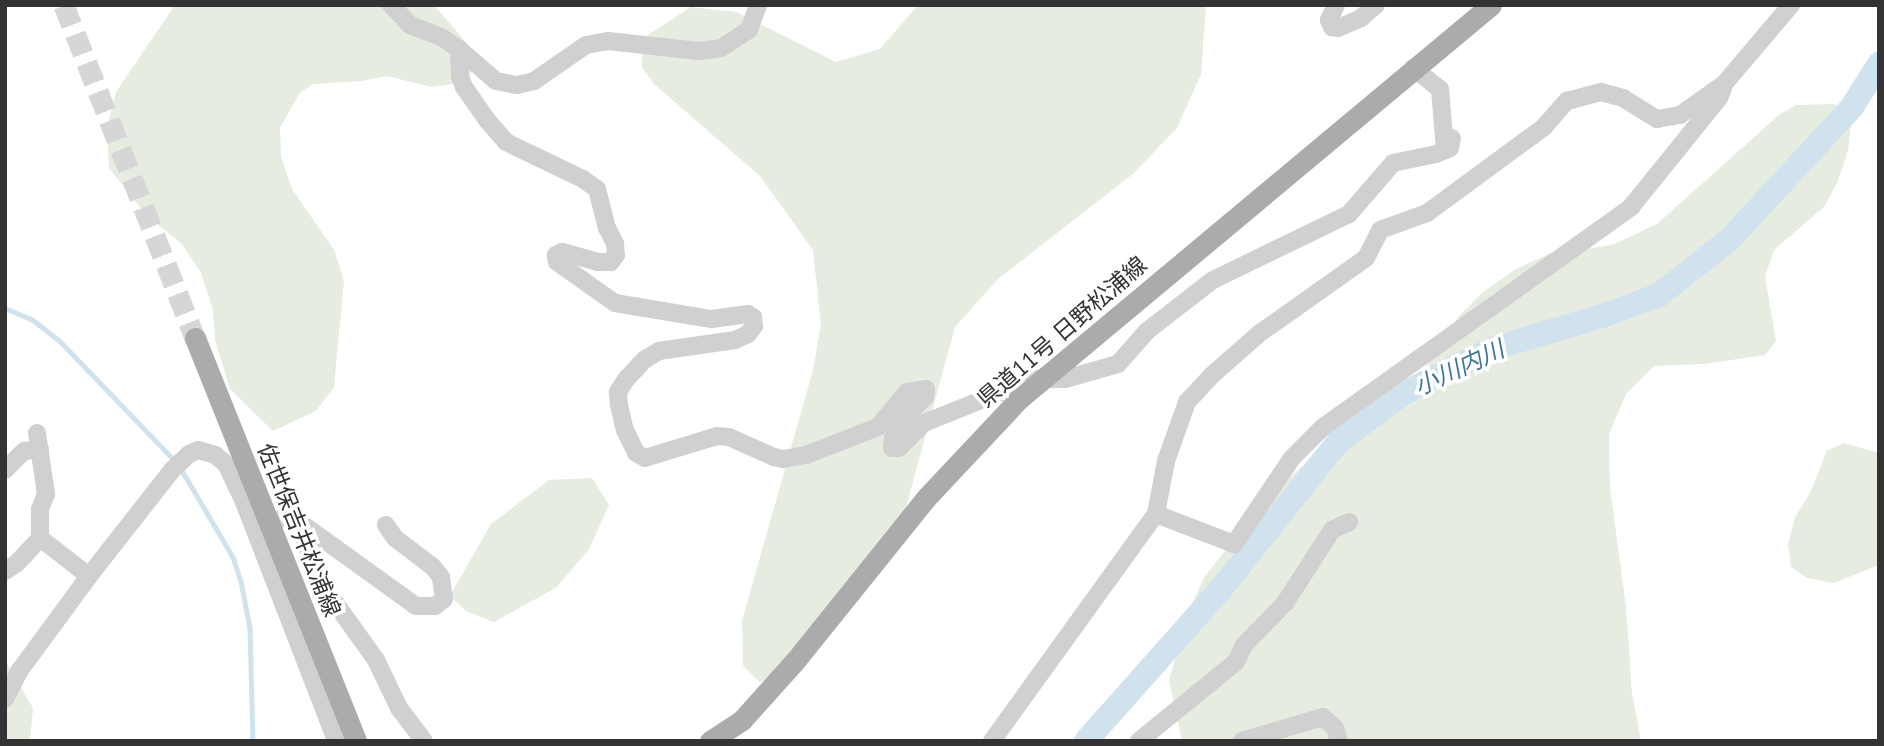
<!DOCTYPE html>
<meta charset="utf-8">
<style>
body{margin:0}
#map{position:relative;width:1884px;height:746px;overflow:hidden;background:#fff;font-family:"PT Sans","Noto Sans JP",sans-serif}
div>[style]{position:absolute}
.green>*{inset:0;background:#e6ecdf}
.stream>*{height:4.5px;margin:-2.25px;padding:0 2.25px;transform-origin:2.25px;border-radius:2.25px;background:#cfe2ee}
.river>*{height:24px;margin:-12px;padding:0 12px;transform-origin:12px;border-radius:12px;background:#cfe2ee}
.major-tunnel>*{height:21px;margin-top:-10.5px;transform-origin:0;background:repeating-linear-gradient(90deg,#d6d6d6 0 21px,transparent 0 31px)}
.minor>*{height:18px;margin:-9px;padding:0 9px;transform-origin:9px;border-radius:9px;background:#d0d0d0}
.major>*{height:21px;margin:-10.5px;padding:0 10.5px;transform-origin:10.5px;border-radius:10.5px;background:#ababab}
span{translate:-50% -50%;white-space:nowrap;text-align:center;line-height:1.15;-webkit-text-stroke:7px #fff;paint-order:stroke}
.street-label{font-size:23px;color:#333}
.water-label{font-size:24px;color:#3f7597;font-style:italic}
.frame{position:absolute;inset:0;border:7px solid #333;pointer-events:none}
</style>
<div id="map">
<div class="green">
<div style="clip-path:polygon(175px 5px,434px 5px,469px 46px,475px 69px,461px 83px,431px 87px,387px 76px,361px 81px,313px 84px,300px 93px,280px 127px,281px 157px,292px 189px,334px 250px,344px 281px,334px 387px,316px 411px,273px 431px,230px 389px,215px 340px,213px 310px,201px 273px,182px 244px,147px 216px,109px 168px,107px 128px,116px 92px)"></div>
<div style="clip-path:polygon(918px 5px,1206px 5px,1201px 74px,1177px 128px,1134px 173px,998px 279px,955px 327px,899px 533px,780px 679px,760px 682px,743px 666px,742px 621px,813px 370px,821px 325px,813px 250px,760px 176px,654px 84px,642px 67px,642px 39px,691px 7px,736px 12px,836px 62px,880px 49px)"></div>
<div style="clip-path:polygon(1835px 104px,1851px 124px,1848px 151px,1837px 183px,1824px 207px,1774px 250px,1765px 276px,1776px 341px,1765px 355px,1704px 364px,1654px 366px,1626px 394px,1609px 434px,1610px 488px,1626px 607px,1632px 693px,1641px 741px,1182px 741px,1169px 680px,1191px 606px,1204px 578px,1256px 510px,1283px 484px,1309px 460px,1366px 433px,1404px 401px,1459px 316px,1483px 292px,1516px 269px,1549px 254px,1612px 245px,1657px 224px,1780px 114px,1796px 105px)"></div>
<div style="clip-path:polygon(1844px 443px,1879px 453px,1879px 565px,1834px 583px,1807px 578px,1791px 567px,1788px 545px,1795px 517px,1810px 493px,1827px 451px)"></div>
<div style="clip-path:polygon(592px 478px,609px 505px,589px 549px,557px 587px,494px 622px,466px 611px,450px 596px,491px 524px,549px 480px)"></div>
<div style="clip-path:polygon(5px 660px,33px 708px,30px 741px,5px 741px)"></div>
</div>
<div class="stream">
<div style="left:5px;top:308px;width:30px;rotate:23deg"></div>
<div style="left:33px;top:320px;width:34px;rotate:38deg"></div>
<div style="left:60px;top:341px;width:165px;rotate:46.2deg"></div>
<div style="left:180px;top:467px;width:104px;rotate:59.5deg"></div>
<div style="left:233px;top:557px;width:25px;rotate:72deg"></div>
<div style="left:241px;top:581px;width:48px;rotate:79.2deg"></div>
<div style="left:250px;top:628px;width:113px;rotate:88.5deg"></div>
</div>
<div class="river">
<div style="left:1086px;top:741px;width:203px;rotate:-48.4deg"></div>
<div style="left:1221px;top:589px;width:188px;rotate:-51.5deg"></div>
<div style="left:1338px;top:442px;width:79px;rotate:-36.7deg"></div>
<div style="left:1401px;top:395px;width:62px;rotate:-27.8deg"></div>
<div style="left:1456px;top:366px;width:46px;rotate:-24.3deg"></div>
<div style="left:1498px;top:347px;width:109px;rotate:-16.6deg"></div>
<div style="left:1602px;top:316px;width:61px;rotate:-20.2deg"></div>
<div style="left:1659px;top:295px;width:89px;rotate:-38.2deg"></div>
<div style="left:1729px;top:240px;width:181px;rotate:-47.2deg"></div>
<div style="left:1852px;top:107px;width:51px;rotate:-57.9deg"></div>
</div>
<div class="major-tunnel">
<div style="left:64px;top:5px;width:358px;rotate:68.5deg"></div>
</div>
<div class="minor">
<div style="left:391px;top:5px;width:28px;rotate:46deg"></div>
<div style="left:410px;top:25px;width:33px;rotate:21deg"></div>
<div style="left:441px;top:37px;width:22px;rotate:34deg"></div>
<div style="left:459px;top:49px;width:49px;rotate:40.9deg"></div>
<div style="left:496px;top:81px;width:21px;rotate:11deg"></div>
<div style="left:517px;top:85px;width:17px;rotate:-13deg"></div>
<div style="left:534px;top:81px;width:63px;rotate:-34.7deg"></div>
<div style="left:586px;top:45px;width:22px;rotate:-10deg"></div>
<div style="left:608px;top:41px;width:91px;rotate:6.3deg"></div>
<div style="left:698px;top:51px;width:23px;rotate:-7deg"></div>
<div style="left:721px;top:48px;width:33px;rotate:-33deg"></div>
<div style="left:749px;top:30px;width:27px;rotate:-70deg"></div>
<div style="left:1336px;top:5px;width:17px;rotate:115deg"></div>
<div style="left:1329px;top:20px;width:8px;rotate:67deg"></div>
<div style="left:1332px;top:27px;width:6px;rotate:9deg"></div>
<div style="left:1338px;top:28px;width:25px;rotate:-23deg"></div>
<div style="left:1361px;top:18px;width:20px;rotate:-41deg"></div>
<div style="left:459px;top:49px;width:27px;rotate:88deg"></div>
<div style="left:460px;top:76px;width:12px;rotate:70deg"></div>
<div style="left:464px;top:87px;width:40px;rotate:55.1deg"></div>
<div style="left:487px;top:120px;width:29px;rotate:49deg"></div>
<div style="left:506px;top:142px;width:85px;rotate:25.7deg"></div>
<div style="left:583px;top:179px;width:17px;rotate:36deg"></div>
<div style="left:597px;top:189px;width:40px;rotate:75.6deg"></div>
<div style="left:607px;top:228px;width:18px;rotate:63deg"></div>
<div style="left:615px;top:244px;width:11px;rotate:85deg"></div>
<div style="left:616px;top:255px;width:9px;rotate:126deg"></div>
<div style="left:611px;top:262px;width:13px;rotate:180deg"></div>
<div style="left:598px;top:262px;width:37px;rotate:-164deg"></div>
<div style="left:562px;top:252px;width:7px;rotate:153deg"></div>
<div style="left:556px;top:255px;width:7px;rotate:82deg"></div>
<div style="left:557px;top:262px;width:71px;rotate:35.3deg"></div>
<div style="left:615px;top:303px;width:98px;rotate:9.4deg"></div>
<div style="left:712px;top:319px;width:36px;rotate:-8deg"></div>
<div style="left:748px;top:314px;width:6px;rotate:31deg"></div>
<div style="left:753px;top:317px;width:9px;rotate:84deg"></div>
<div style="left:754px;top:326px;width:10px;rotate:127deg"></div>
<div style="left:748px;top:334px;width:14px;rotate:155deg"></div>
<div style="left:735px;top:340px;width:77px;rotate:171.8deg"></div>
<div style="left:659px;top:351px;width:17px;rotate:149deg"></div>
<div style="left:644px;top:360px;width:25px;rotate:133deg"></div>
<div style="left:627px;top:378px;width:17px;rotate:123deg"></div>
<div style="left:618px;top:392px;width:13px;rotate:86deg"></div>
<div style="left:619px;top:405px;width:26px;rotate:77deg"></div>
<div style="left:625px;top:430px;width:25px;rotate:64deg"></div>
<div style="left:636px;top:453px;width:10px;rotate:29deg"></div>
<div style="left:645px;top:458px;width:75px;rotate:-17deg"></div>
<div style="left:717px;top:436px;width:12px;rotate:5deg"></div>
<div style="left:729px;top:437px;width:49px;rotate:24deg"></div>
<div style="left:774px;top:457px;width:9px;rotate:13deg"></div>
<div style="left:783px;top:459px;width:23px;rotate:-10deg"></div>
<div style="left:806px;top:455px;width:77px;rotate:-21.3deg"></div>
<div style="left:878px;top:427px;width:45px;rotate:-50.4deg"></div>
<div style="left:907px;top:392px;width:19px;rotate:-9deg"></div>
<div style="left:926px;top:389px;width:8px;rotate:97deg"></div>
<div style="left:925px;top:397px;width:33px;rotate:135deg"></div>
<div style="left:902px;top:420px;width:20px;rotate:117deg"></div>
<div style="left:893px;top:438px;width:10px;rotate:96deg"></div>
<div style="left:892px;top:448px;width:7px"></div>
<div style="left:899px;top:448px;width:35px;rotate:-45deg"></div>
<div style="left:924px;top:423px;width:118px;rotate:-21.8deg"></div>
<div style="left:1034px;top:379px;width:31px"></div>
<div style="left:1065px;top:379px;width:55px;rotate:-15.8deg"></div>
<div style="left:1118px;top:364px;width:44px;rotate:-48.7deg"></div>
<div style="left:1147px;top:331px;width:83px;rotate:-37.7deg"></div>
<div style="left:1213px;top:280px;width:151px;rotate:-25.9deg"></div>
<div style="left:1349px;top:214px;width:67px;rotate:-49.2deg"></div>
<div style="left:1393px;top:163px;width:44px;rotate:-11.8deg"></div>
<div style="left:1436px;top:154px;width:15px;rotate:-23deg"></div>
<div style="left:1450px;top:148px;width:10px;rotate:-79deg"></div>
<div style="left:1413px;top:68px;width:34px;rotate:38deg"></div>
<div style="left:1440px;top:89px;width:61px;rotate:85.3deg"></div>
<div style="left:37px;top:433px;width:62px;rotate:81.6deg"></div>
<div style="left:46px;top:494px;width:16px;rotate:112deg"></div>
<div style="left:40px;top:509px;width:29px;rotate:90deg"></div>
<div style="left:40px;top:538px;width:62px;rotate:37.8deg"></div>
<div style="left:5px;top:470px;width:27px;rotate:-45deg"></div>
<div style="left:24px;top:451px;width:16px;rotate:-7deg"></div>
<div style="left:1156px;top:514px;width:84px;rotate:21deg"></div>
<div style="left:1234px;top:544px;width:104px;rotate:-56deg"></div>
<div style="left:1292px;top:458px;width:44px;rotate:-45deg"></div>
<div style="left:1323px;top:427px;width:379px;rotate:-35.5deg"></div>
<div style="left:1631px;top:207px;width:140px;rotate:-51.1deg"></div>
<div style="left:1719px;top:98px;width:10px;rotate:-66deg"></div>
<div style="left:298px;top:521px;width:145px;rotate:35.8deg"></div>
<div style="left:416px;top:606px;width:19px"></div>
<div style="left:435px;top:606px;width:11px;rotate:-38deg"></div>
<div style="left:444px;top:599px;width:22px;rotate:-98deg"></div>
<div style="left:441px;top:577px;width:13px;rotate:-129deg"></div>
<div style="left:433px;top:567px;width:48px;rotate:-142.7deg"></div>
<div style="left:395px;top:538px;width:16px;rotate:-125deg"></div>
<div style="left:268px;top:523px;width:21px;rotate:-17deg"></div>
<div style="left:288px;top:517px;width:11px;rotate:22deg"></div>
<div style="left:298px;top:521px;width:61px;rotate:71deg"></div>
<div style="left:318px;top:579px;width:100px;rotate:54.4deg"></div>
<div style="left:376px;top:660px;width:53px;rotate:64.4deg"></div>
<div style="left:399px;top:708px;width:41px;rotate:52.9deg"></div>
<div style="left:5px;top:571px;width:14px;rotate:-34deg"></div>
<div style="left:17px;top:563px;width:34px;rotate:-47deg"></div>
<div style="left:5px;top:699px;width:33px;rotate:-63deg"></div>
<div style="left:20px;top:670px;width:117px;rotate:-53.7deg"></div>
<div style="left:89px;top:576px;width:135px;rotate:-51.9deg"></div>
<div style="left:172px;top:470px;width:23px;rotate:-43deg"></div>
<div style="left:189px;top:454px;width:10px;rotate:-24deg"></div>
<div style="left:198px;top:450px;width:18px;rotate:16deg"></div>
<div style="left:215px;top:455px;width:14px;rotate:39deg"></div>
<div style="left:226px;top:464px;width:42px;rotate:64.7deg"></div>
<div style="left:244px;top:502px;width:256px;rotate:68.9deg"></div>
<div style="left:992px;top:741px;width:280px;rotate:-54.2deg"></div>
<div style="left:1156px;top:514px;width:54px;rotate:-79.3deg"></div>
<div style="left:1166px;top:461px;width:63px;rotate:-70.4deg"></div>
<div style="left:1187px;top:402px;width:35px;rotate:-47deg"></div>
<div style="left:1211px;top:376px;width:65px;rotate:-41.3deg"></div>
<div style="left:1260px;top:333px;width:130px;rotate:-35.3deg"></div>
<div style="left:1366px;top:258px;width:31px;rotate:-63deg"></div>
<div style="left:1380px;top:230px;width:50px;rotate:-19.9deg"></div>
<div style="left:1427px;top:213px;width:145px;rotate:-36.3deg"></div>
<div style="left:1544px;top:127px;width:35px;rotate:-49deg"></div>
<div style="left:1567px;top:101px;width:35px;rotate:-15deg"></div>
<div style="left:1601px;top:92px;width:23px;rotate:15deg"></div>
<div style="left:1623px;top:98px;width:40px;rotate:32deg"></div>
<div style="left:1657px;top:119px;width:23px;rotate:-10deg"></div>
<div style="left:1680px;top:115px;width:54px;rotate:-35.2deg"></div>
<div style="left:1724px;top:84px;width:104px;rotate:-49.7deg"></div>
<div style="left:1139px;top:741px;width:125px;rotate:-39.2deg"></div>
<div style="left:1236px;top:662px;width:19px;rotate:-65deg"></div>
<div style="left:1244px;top:645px;width:59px;rotate:-45.7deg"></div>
<div style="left:1285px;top:603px;width:87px;rotate:-57.2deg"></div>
<div style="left:1332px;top:530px;width:19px;rotate:-25deg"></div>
<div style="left:1242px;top:741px;width:84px;rotate:-16.5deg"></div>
<div style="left:1323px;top:717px;width:16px;rotate:43deg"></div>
<div style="left:1335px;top:728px;width:14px;rotate:73deg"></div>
</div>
<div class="major">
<div style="left:195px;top:338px;width:434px;rotate:68.2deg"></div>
<div style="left:710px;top:741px;width:38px;rotate:-33deg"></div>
<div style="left:742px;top:720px;width:79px;rotate:-48.1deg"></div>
<div style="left:795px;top:661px;width:209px;rotate:-51.2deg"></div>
<div style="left:926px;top:498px;width:136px;rotate:-46.8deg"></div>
<div style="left:1019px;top:399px;width:615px;rotate:-39.85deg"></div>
</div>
<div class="street-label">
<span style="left:1062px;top:332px;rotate:-41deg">県道11号 日野松浦線</span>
<span style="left:299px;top:530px;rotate:68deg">佐世保吉井松浦線</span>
</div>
<div class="water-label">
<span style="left:1459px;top:368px;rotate:-25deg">小川内川</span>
</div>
<div class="frame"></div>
</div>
